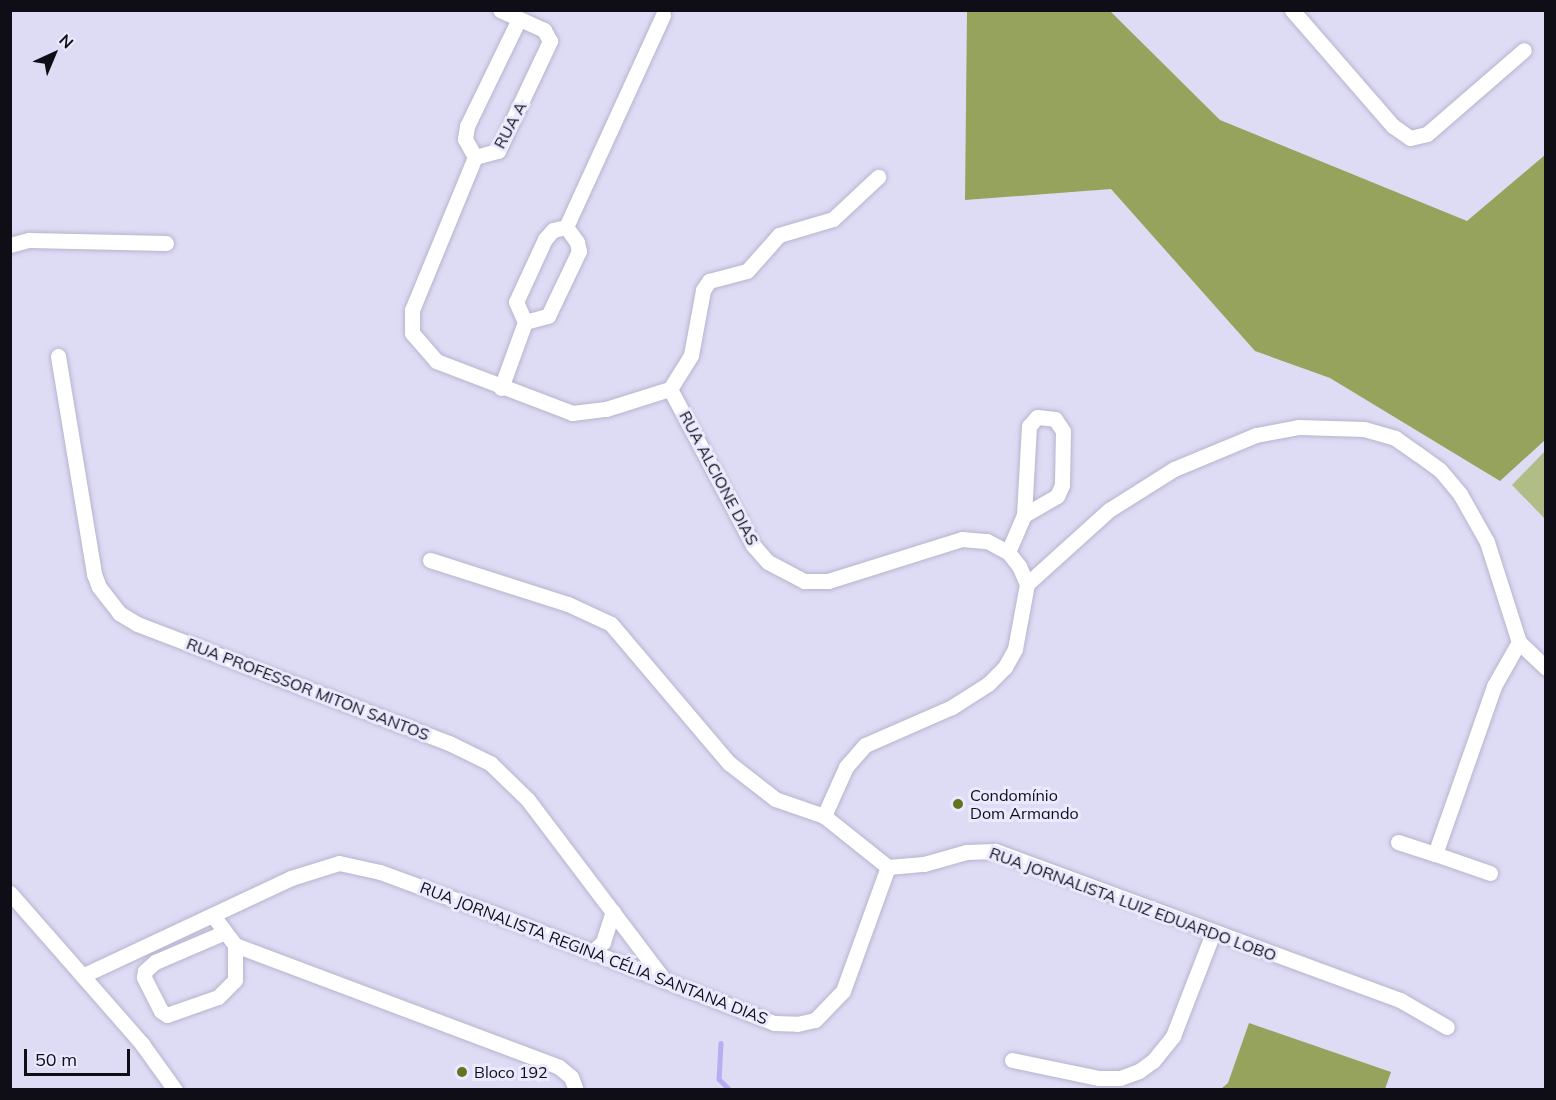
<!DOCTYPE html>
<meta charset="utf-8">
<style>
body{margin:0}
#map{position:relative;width:1556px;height:1100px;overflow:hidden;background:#dedbf5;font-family:Mulish,sans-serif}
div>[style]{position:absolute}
.green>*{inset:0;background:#b1bd86}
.forest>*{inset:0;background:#95a35c}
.stream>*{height:4.5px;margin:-2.25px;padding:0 2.25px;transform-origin:2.25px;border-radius:2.25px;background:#b7aef2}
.roads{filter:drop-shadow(0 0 2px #b7b4cd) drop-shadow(0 0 2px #b7b4cd)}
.minor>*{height:15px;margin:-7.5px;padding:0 7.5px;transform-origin:7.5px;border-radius:7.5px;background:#fff}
.dots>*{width:16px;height:16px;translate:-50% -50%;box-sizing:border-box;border:3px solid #ebe9fe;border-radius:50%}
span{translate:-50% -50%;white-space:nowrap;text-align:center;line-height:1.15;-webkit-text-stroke:6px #ebe9fe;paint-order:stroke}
.street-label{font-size:16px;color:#0f0e17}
.poi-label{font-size:16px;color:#0f0e17}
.left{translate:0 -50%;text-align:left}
.frame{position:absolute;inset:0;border:12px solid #0f0e17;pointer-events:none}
.north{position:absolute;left:24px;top:24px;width:60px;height:60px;-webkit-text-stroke:4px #ebe9fe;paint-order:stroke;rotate:44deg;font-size:16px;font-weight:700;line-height:24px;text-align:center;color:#0f0e17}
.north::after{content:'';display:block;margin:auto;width:21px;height:27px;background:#0f0e17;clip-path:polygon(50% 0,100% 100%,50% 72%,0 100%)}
.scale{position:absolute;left:24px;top:1049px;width:106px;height:27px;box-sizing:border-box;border:3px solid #0f0e17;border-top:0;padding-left:8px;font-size:18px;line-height:21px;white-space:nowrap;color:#0f0e17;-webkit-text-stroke:4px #ebe9fe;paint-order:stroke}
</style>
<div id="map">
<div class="green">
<div style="clip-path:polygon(1545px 451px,1545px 519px,1512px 485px)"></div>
</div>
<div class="forest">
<div style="clip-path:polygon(967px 11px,1110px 11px,1220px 120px,1467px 221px,1545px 155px,1545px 440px,1500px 481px,1330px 378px,1255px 351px,1111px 189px,965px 200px)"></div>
<div style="clip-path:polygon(1249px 1023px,1391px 1072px,1385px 1089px,1221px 1089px,1228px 1083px)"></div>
</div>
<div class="stream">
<div style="left:721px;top:1043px;width:36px;rotate:93deg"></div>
<div style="left:719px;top:1079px;width:16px;rotate:45deg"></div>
</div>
<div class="roads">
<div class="minor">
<div style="left:1292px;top:10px;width:154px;rotate:49deg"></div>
<div style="left:1393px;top:126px;width:21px;rotate:35deg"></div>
<div style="left:1410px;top:138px;width:17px;rotate:-13deg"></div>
<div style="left:1427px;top:134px;width:128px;rotate:-40.9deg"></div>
<div style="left:475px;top:157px;width:165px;rotate:112.4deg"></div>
<div style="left:412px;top:310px;width:23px;rotate:90deg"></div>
<div style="left:412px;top:333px;width:37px;rotate:49deg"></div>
<div style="left:436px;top:361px;width:146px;rotate:20.9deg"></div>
<div style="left:572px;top:413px;width:34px;rotate:-7deg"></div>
<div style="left:606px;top:409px;width:67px;rotate:-17.4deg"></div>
<div style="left:670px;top:389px;width:177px;rotate:62deg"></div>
<div style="left:753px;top:545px;width:23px;rotate:49deg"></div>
<div style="left:768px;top:562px;width:41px;rotate:27.8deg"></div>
<div style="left:804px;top:581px;width:24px"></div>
<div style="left:828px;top:581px;width:140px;rotate:-17.4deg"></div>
<div style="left:962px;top:539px;width:25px;rotate:5deg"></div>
<div style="left:987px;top:541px;width:24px;rotate:28deg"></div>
<div style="left:1008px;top:552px;width:18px;rotate:52deg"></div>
<div style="left:1019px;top:566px;width:20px;rotate:66deg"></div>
<div style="left:1027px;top:584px;width:66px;rotate:100.5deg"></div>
<div style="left:1015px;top:649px;width:21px;rotate:119deg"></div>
<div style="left:1005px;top:667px;width:24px;rotate:135deg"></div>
<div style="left:988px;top:684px;width:43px;rotate:147.4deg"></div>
<div style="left:952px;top:707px;width:95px;rotate:156.4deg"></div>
<div style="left:865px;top:745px;width:29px;rotate:131deg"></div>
<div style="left:846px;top:767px;width:54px;rotate:114.2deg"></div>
<div style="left:475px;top:157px;width:24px;rotate:-15deg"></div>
<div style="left:498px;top:151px;width:122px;rotate:-64.7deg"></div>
<div style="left:550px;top:41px;width:13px;rotate:-119deg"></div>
<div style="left:544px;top:30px;width:48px;rotate:-155.6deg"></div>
<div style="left:475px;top:157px;width:21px;rotate:-119deg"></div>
<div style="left:465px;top:139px;width:13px;rotate:-81deg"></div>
<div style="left:467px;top:126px;width:119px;rotate:-64.1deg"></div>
<div style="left:566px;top:227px;width:233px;rotate:-65.4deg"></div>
<div style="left:10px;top:245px;width:20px;rotate:-15deg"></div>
<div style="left:29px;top:240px;width:137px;rotate:1.3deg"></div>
<div style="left:525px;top:322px;width:24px;rotate:-15deg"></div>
<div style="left:548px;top:316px;width:72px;rotate:-64.5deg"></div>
<div style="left:579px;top:251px;width:9px;rotate:-103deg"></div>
<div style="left:577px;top:242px;width:19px;rotate:-126deg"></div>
<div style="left:525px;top:322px;width:22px;rotate:-114deg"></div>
<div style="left:516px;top:302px;width:69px;rotate:-65.3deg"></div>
<div style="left:545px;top:239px;width:12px;rotate:-48deg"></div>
<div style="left:553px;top:230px;width:13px;rotate:-13deg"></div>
<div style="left:58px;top:356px;width:221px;rotate:80.6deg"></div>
<div style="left:94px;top:574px;width:14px;rotate:69deg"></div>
<div style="left:99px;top:587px;width:33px;rotate:52deg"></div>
<div style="left:119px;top:613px;width:21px;rotate:31deg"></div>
<div style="left:137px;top:624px;width:334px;rotate:20.9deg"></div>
<div style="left:449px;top:743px;width:46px;rotate:26deg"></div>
<div style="left:490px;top:763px;width:53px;rotate:44.2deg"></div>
<div style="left:528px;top:800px;width:222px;rotate:52.9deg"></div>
<div style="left:501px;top:388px;width:70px;rotate:-70deg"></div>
<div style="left:670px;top:389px;width:40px;rotate:-58deg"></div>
<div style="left:691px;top:355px;width:66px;rotate:-79.5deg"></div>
<div style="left:703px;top:290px;width:11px;rotate:-56deg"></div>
<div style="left:709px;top:281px;width:39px;rotate:-15deg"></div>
<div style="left:747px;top:271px;width:48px;rotate:-48.4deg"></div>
<div style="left:779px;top:235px;width:56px;rotate:-16.5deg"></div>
<div style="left:833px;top:219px;width:62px;rotate:-43deg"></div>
<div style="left:1008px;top:552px;width:40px;rotate:-66.6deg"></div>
<div style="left:1024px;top:515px;width:89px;rotate:-86.8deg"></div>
<div style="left:1029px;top:426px;width:12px;rotate:-48deg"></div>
<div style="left:1037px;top:417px;width:18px;rotate:6deg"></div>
<div style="left:1055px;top:419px;width:14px;rotate:56deg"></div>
<div style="left:1063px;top:431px;width:54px;rotate:91.1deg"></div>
<div style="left:1062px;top:485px;width:12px;rotate:114deg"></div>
<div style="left:1057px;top:496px;width:38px;rotate:150deg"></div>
<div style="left:430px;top:560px;width:145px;rotate:17.7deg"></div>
<div style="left:568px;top:604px;width:47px;rotate:24.9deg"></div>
<div style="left:611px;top:624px;width:182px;rotate:49.7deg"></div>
<div style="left:729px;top:763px;width:58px;rotate:38deg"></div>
<div style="left:775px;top:799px;width:52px;rotate:19.1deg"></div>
<div style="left:824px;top:816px;width:82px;rotate:38.6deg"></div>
<div style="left:888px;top:867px;width:36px;rotate:-5deg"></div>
<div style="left:924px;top:864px;width:44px;rotate:-15.9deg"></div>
<div style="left:966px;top:852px;width:29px;rotate:-2deg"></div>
<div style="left:995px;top:851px;width:432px;rotate:20.2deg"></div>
<div style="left:1400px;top:1000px;width:54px;rotate:29.9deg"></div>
<div style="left:1027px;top:584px;width:110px;rotate:-42.1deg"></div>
<div style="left:1109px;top:510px;width:77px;rotate:-32.2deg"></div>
<div style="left:1174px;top:469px;width:89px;rotate:-22.5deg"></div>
<div style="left:1256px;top:435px;width:44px;rotate:-10.5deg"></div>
<div style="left:1299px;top:427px;width:65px;rotate:1.8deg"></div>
<div style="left:1364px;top:429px;width:32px;rotate:16deg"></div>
<div style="left:1395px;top:438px;width:28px;rotate:35deg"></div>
<div style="left:1418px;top:454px;width:27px;rotate:36deg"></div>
<div style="left:1440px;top:470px;width:31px;rotate:50deg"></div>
<div style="left:1460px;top:494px;width:55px;rotate:60.6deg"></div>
<div style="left:1487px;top:542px;width:105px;rotate:72.3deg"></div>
<div style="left:1519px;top:642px;width:37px;rotate:44deg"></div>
<div style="left:1398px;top:842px;width:39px;rotate:18deg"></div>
<div style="left:1490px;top:873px;width:58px;rotate:-160.9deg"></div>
<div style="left:1435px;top:854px;width:178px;rotate:-70.6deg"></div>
<div style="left:1494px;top:686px;width:51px;rotate:-60.4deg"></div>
<div style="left:10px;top:893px;width:201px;rotate:48.8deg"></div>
<div style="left:142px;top:1044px;width:57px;rotate:54.3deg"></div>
<div style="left:214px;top:917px;width:35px;rotate:53deg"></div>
<div style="left:235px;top:945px;width:35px;rotate:90deg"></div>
<div style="left:235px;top:980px;width:24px;rotate:135deg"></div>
<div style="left:218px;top:997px;width:54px;rotate:160.6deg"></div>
<div style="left:167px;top:1015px;width:7px;rotate:-146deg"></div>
<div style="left:161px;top:1011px;width:38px;rotate:-117deg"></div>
<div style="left:144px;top:977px;width:6px;rotate:-81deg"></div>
<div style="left:145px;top:971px;width:13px;rotate:-42deg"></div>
<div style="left:155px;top:962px;width:76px;rotate:-23.2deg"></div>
<div style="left:235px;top:945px;width:346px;rotate:20.6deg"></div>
<div style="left:559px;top:1067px;width:16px;rotate:40deg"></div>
<div style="left:571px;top:1077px;width:14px;rotate:69deg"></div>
<div style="left:592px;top:952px;width:15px;rotate:-42deg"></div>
<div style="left:603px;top:942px;width:32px;rotate:-72deg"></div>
<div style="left:84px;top:975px;width:229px;rotate:-25.1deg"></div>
<div style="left:291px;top:878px;width:50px;rotate:-17.4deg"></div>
<div style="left:339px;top:863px;width:42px;rotate:12.4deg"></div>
<div style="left:380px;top:872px;width:125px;rotate:20.2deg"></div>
<div style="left:497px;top:915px;width:297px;rotate:21.3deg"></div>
<div style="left:774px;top:1023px;width:23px;rotate:2deg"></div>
<div style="left:797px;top:1024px;width:18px;rotate:-13deg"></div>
<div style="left:815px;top:1020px;width:40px;rotate:-46deg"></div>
<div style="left:843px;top:991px;width:132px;rotate:-70.1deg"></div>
<div style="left:1012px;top:1060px;width:89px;rotate:11.7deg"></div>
<div style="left:1099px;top:1078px;width:21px"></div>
<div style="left:1120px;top:1078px;width:20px;rotate:-20deg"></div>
<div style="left:1139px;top:1071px;width:17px;rotate:-36deg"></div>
<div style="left:1153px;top:1061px;width:32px;rotate:-51deg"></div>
<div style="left:1173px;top:1036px;width:110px;rotate:-68.8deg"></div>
</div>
</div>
<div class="dots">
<div style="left:958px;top:804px;background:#66731e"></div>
<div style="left:462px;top:1072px;background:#66731e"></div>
</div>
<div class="street-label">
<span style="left:510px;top:125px;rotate:-62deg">RUA A</span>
<span style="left:719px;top:478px;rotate:62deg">RUA ALCIONE DIAS</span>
<span style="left:308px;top:689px;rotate:21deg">RUA PROFESSOR MITON SANTOS</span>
<span style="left:1133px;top:904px;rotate:20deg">RUA JORNALISTA LUIZ EDUARDO LOBO</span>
<span style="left:594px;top:953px;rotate:21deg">RUA JORNALISTA REGINA CÉLIA SANTANA DIAS</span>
</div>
<div class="poi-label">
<span class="left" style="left:970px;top:804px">Condomínio<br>Dom Armando</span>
<span class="left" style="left:474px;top:1072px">Bloco 192</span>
</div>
<div class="frame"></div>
<div class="north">N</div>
<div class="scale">50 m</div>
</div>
